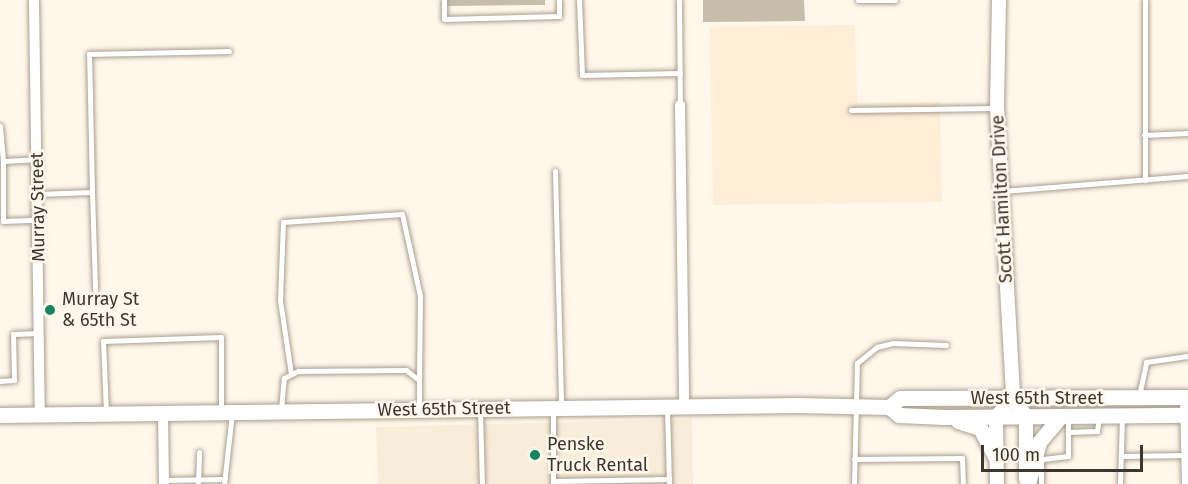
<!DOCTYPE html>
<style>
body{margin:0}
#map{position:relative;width:1188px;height:484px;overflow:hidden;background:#fff7ea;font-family:"Fira Sans",sans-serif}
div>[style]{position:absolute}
.commercial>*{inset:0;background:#f8edd8}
.built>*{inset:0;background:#fceed7}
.building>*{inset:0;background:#c6bdad}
.roads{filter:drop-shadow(0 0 2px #a89f8f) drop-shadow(0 0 2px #a89f8f)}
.service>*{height:5px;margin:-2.5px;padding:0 2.5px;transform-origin:2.5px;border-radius:2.5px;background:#fff}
.minor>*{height:10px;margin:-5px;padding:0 5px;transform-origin:5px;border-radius:5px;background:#fff}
.tertiary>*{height:14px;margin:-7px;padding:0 7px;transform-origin:7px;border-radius:7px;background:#fff}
.secondary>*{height:15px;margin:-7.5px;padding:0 7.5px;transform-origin:7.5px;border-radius:7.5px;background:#fff}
.dots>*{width:16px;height:16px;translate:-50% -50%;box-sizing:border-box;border:3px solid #fff7ea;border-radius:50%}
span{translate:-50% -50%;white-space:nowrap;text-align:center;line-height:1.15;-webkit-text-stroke:5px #fff7ea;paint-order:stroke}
.street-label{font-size:18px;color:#3a3630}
.poi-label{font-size:18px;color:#3a3630}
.left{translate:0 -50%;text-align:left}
.scale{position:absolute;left:981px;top:445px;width:162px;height:27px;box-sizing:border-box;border:3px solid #3a3630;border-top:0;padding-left:8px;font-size:18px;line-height:21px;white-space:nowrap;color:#3a3630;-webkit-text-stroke:4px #fff7ea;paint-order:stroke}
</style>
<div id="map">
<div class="commercial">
<div style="clip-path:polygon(692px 419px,693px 484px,378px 484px,376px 427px)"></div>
</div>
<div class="built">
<div style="clip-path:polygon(855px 25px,857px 103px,940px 102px,942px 202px,713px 205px,710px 27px)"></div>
</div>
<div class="building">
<div style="clip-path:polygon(446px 0,545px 0,545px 5px,446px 6px)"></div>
<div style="clip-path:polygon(703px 0,804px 0,805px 21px,703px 22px)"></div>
</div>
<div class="roads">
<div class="service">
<div style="left:444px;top:0;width:19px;rotate:90deg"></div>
<div style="left:444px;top:19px;width:115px;rotate:-1.5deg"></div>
<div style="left:559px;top:16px;width:16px;rotate:-90deg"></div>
<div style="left:579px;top:0;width:75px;rotate:87.7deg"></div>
<div style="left:582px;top:75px;width:98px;rotate:-1.2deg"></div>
<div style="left:679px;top:0;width:105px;rotate:89.5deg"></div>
<div style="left:858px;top:0;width:37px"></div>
<div style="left:851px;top:110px;width:145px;rotate:-0.8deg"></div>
<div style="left:0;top:126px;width:35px;rotate:85deg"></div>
<div style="left:3px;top:161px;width:34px;rotate:-3deg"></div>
<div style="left:1144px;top:135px;width:44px;rotate:-2.6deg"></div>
<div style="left:3px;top:161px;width:60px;rotate:90deg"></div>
<div style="left:3px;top:221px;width:34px;rotate:-2deg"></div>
<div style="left:555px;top:171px;width:235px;rotate:88.5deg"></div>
<div style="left:1145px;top:180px;width:180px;rotate:-90deg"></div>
<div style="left:1002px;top:191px;width:187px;rotate:-4.6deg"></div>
<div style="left:92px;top:192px;width:98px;rotate:88.2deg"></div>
<div style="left:37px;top:194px;width:55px;rotate:-2.1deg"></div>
<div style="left:92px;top:192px;width:138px;rotate:-91.2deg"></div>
<div style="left:89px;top:54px;width:140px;rotate:-1.2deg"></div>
<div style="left:291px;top:374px;width:75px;rotate:-98.5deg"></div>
<div style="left:280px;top:300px;width:78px;rotate:-87.8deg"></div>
<div style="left:283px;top:222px;width:119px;rotate:-3.8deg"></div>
<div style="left:402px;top:214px;width:84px;rotate:77.6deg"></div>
<div style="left:420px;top:296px;width:84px;rotate:90.7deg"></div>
<div style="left:0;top:381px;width:14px;rotate:-4deg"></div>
<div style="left:14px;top:380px;width:46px;rotate:-91.2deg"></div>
<div style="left:13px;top:334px;width:26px;rotate:-2deg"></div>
<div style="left:1139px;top:396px;width:35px;rotate:-78deg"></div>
<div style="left:1146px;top:362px;width:42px;rotate:-8.1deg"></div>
<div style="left:667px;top:408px;width:76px;rotate:88.5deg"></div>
<div style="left:553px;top:409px;width:75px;rotate:90deg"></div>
<div style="left:281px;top:410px;width:32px;rotate:-85deg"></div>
<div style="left:284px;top:378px;width:16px;rotate:-27deg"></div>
<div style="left:298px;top:371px;width:108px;rotate:-0.5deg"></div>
<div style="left:406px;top:370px;width:16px;rotate:38deg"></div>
<div style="left:419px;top:380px;width:28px;rotate:90deg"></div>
<div style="left:480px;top:410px;width:74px;rotate:88.5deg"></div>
<div style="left:106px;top:412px;width:71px;rotate:-92.4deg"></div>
<div style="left:103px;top:341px;width:118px;rotate:-1.9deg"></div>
<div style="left:221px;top:337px;width:72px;rotate:90deg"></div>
<div style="left:1068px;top:432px;width:29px;rotate:-2deg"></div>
<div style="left:1097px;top:431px;width:14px;rotate:-82deg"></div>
<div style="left:1122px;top:456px;width:64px;rotate:-0.9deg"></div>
<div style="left:854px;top:459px;width:108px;rotate:-0.5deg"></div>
<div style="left:962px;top:458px;width:26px;rotate:88deg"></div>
<div style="left:1035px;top:460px;width:33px;rotate:-7deg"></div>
<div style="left:1068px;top:456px;width:38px;rotate:-90deg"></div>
<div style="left:164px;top:480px;width:61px;rotate:-0.9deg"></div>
<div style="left:553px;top:481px;width:116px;rotate:-1deg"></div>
<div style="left:198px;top:484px;width:32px;rotate:-88deg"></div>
<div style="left:224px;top:484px;width:71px;rotate:-83.6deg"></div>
<div style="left:854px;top:484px;width:121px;rotate:-88.6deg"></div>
<div style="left:857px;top:363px;width:26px;rotate:-39deg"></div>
<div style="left:877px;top:347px;width:16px;rotate:-14deg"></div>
<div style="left:893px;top:343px;width:53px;rotate:2.2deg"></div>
<div style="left:1041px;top:484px;width:24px;rotate:-90deg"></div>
<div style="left:1120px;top:484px;width:67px;rotate:-88.3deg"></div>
</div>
<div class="minor">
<div style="left:34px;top:0;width:414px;rotate:89.2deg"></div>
<div style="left:680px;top:105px;width:301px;rotate:89.2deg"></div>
<div style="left:1185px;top:397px;width:87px;rotate:88.7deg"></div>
<div style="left:163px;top:413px;width:71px;rotate:89.2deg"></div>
</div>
<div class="tertiary">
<div style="left:999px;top:0;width:108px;rotate:91.1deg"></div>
<div style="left:997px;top:108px;width:290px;rotate:86.8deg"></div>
<div style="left:1013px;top:398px;width:22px;rotate:54deg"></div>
<div style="left:1026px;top:416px;width:63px;rotate:90deg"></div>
<div style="left:997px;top:484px;width:67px;rotate:-90.9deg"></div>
<div style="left:996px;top:417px;width:25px;rotate:-48deg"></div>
</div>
<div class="secondary">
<div style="left:889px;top:407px;width:14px;rotate:-39deg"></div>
<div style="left:900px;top:398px;width:288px;rotate:-0.2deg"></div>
<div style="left:0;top:415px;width:798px;rotate:-0.72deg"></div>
<div style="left:798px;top:405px;width:91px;rotate:1.3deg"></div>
<div style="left:889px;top:407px;width:13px;rotate:39deg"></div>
<div style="left:899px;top:415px;width:45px;rotate:2.5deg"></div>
<div style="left:944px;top:417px;width:244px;rotate:-0.5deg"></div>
<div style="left:958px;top:421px;width:23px;rotate:18deg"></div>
<div style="left:980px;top:428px;width:34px;rotate:62deg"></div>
<div style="left:1028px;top:484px;width:43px;rotate:-75.3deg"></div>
<div style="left:1039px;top:442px;width:34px;rotate:-50deg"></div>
</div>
</div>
<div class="dots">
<div style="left:50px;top:310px;background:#158462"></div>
<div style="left:535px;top:455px;background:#158462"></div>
</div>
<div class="street-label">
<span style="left:1002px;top:199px;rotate:-93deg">Scott Hamilton Drive</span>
<span style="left:38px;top:207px;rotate:-91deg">Murray Street</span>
<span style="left:1037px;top:398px">West 65th Street</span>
<span style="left:444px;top:409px;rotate:-1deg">West 65th Street</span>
</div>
<div class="poi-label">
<span class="left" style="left:62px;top:310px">Murray St<br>&amp; 65th St</span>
<span class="left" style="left:547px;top:455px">Penske<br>Truck Rental</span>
</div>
<div class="scale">100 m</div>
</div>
